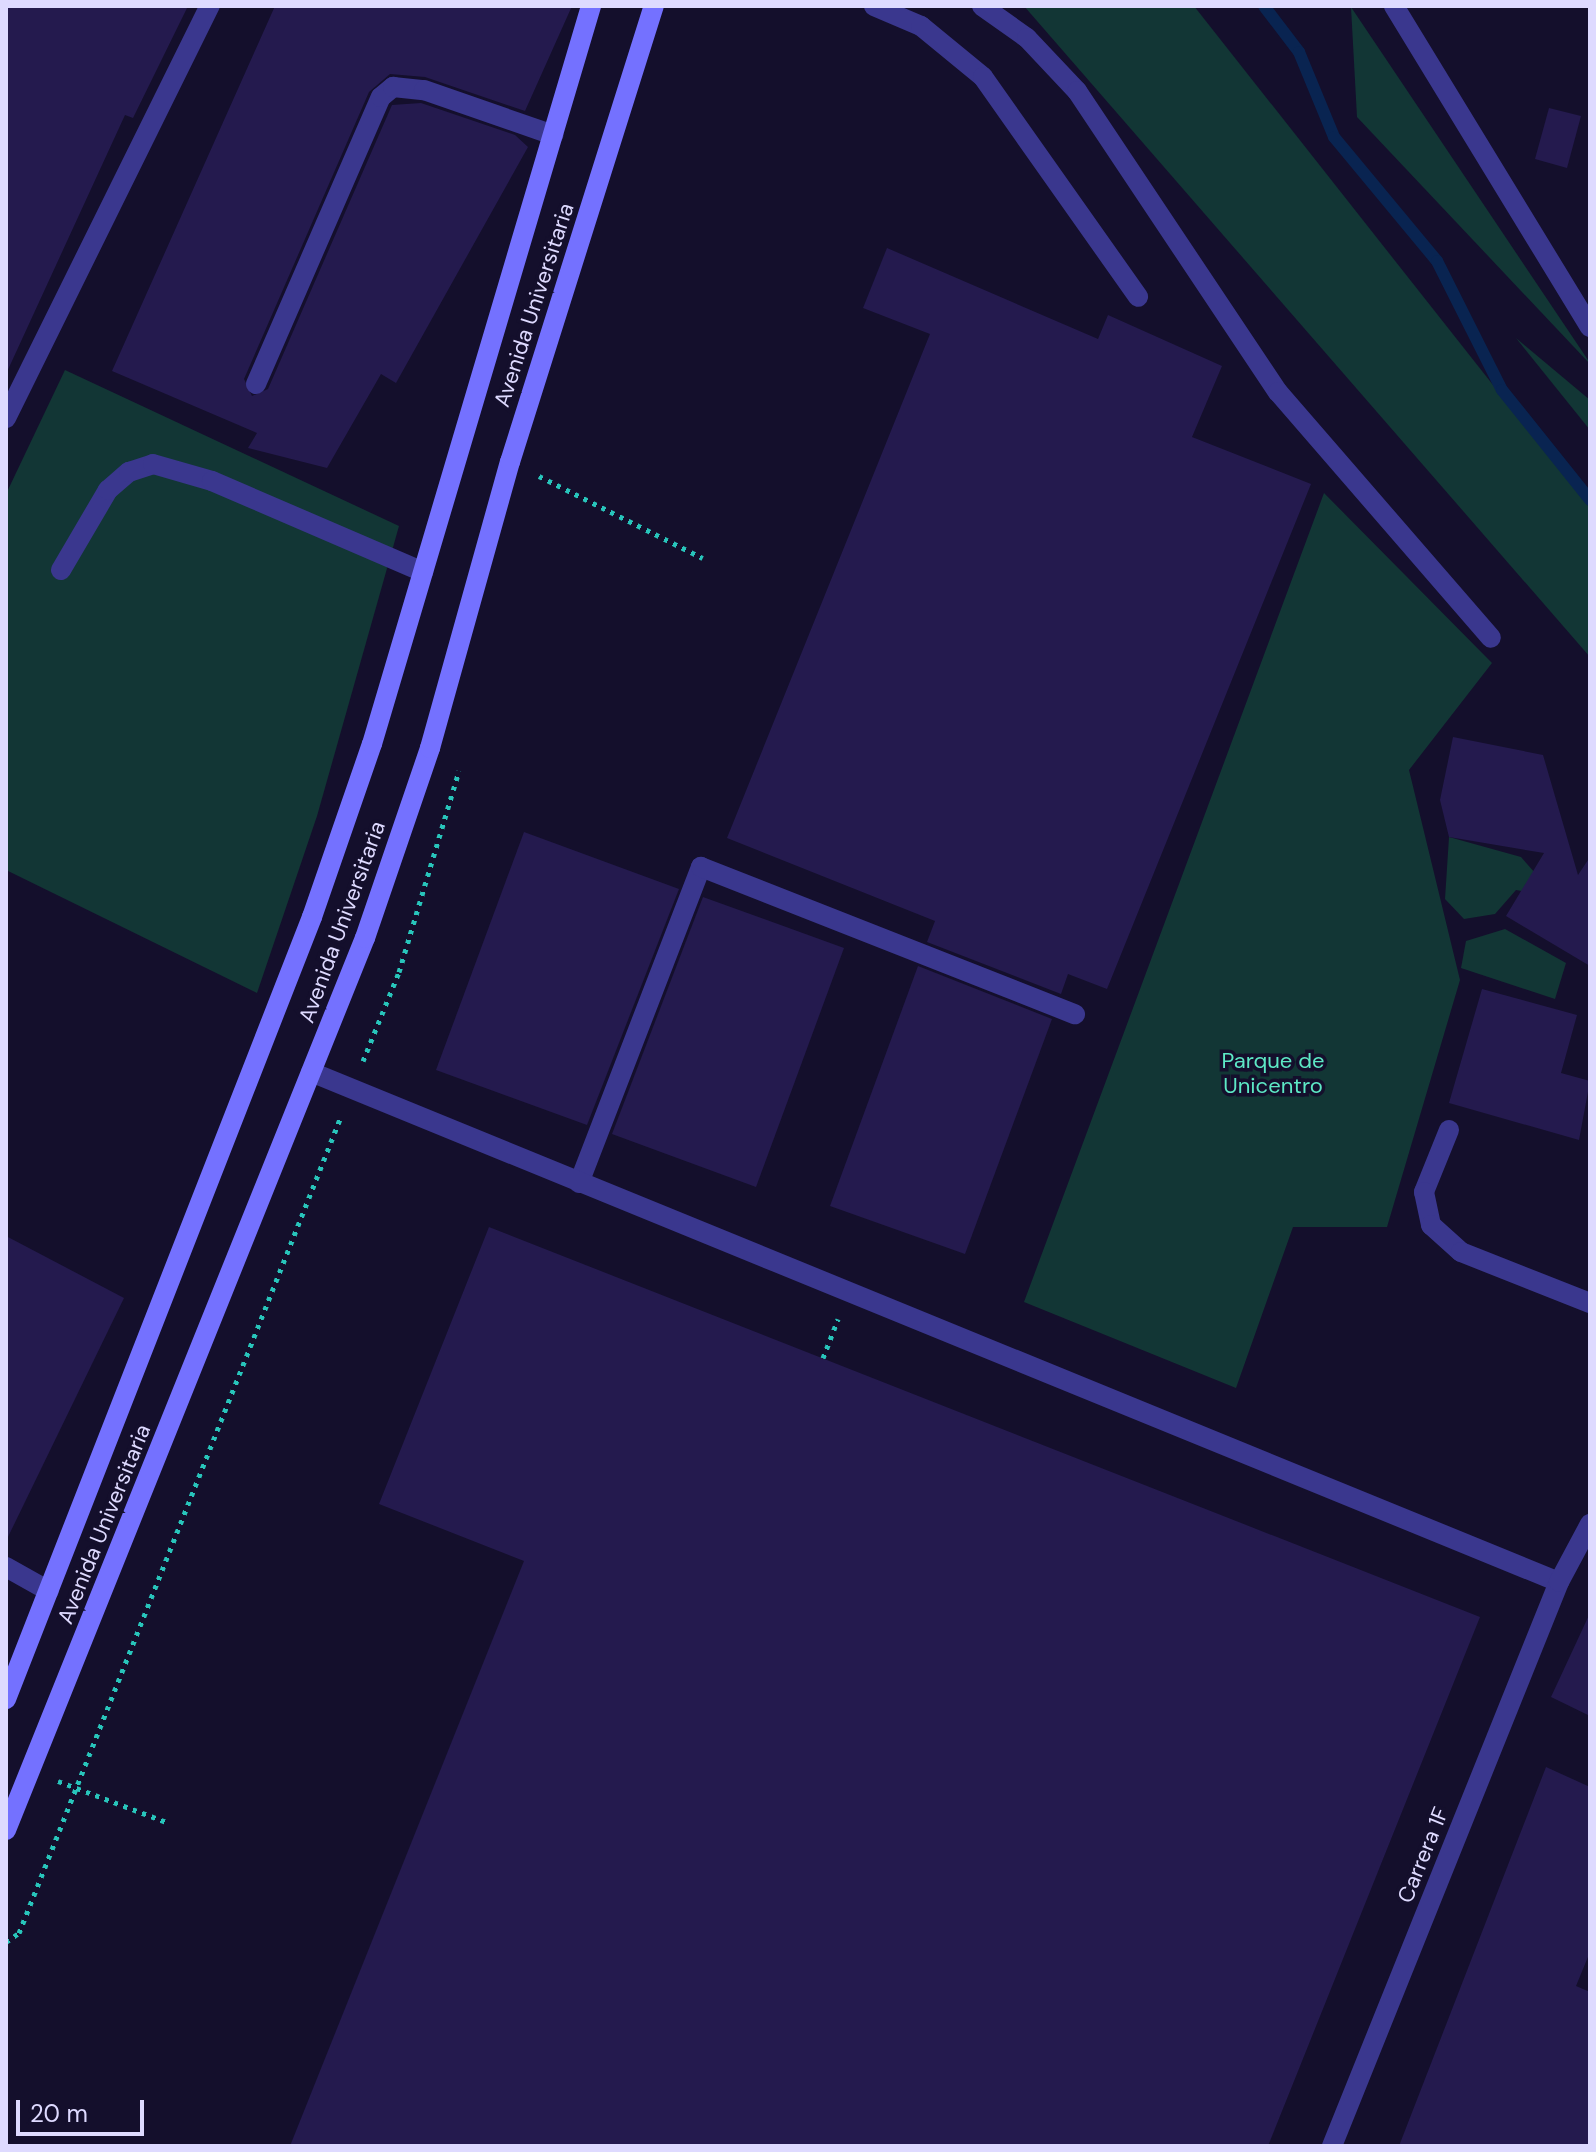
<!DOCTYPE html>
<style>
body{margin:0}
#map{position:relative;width:1596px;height:2152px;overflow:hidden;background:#140f2c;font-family:"DM Sans",sans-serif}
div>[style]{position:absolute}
.green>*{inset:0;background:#123635}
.stream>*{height:12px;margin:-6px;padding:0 6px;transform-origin:6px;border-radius:6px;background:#092451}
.building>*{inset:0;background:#241a4e}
.path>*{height:5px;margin-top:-2.5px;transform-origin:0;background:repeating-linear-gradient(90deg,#28c5bb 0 4px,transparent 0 10px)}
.lane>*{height:20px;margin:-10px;padding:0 10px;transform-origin:10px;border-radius:10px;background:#3a378e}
.street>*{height:20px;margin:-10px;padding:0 10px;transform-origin:10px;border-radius:10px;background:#3a378e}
.secondary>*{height:20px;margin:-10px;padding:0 10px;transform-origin:10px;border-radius:10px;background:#7471ff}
span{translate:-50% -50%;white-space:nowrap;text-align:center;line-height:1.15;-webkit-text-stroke:7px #140f2c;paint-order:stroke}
.street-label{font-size:22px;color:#dedaff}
.park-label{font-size:22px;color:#5de8c5}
.frame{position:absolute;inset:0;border:8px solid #dedaff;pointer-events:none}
.scale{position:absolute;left:16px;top:2100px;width:128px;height:36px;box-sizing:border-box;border:4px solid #dedaff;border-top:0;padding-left:10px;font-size:24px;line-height:28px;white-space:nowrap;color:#dedaff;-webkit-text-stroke:6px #140f2c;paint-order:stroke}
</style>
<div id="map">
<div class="green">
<div style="clip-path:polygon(1024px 6px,1194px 6px,1590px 508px,1590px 657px)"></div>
<div style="clip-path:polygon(1351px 7px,1590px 363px,1590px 364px,1357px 117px)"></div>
<div style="clip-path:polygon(1516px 338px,1590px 400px,1590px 430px)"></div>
<div style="clip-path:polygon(65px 370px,399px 526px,317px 816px,257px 993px,6px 870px,6px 494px)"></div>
<div style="clip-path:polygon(1324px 493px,1492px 663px,1409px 770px,1460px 980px,1387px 1227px,1293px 1227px,1236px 1388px,1024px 1302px)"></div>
<div style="clip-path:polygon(1449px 837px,1521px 857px,1535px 873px,1533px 893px,1516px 890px,1495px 914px,1464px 919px,1445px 899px)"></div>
<div style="clip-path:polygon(1505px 929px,1566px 963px,1555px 999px,1461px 968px,1466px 941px)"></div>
</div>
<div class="stream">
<div style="left:1264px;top:6px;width:58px;rotate:52.7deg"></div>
<div style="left:1299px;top:52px;width:92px;rotate:67.6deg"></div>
<div style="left:1334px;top:137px;width:161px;rotate:50.3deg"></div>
<div style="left:1437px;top:261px;width:144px;rotate:63.3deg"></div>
<div style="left:1502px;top:390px;width:141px;rotate:51.3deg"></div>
</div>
<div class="building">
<div style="clip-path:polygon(6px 6px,188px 6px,133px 118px,125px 115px,6px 374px)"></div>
<div style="clip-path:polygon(275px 6px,572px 6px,525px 111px,425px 77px,390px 74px,369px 92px,244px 379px,252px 396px,268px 389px,392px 105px,421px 103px,515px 135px,528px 147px,396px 383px,381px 374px,327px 468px,248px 448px,257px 433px,112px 371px)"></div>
<div style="clip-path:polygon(1549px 108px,1581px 116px,1567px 168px,1535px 159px)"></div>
<div style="clip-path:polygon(887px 248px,1098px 339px,1108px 315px,1222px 366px,1192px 437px,1311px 484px,1107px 989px,1068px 974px,1061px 994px,927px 942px,935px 921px,727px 838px,930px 334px,863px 308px)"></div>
<div style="clip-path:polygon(1453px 737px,1543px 755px,1578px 875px,1590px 857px,1590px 966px,1506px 916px,1544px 853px,1449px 837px,1440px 800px)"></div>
<div style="clip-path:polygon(524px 832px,679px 889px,587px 1125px,436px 1070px)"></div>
<div style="clip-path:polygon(703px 897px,844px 948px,756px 1187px,612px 1134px)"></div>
<div style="clip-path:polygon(918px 966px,1052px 1019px,965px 1254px,830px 1206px)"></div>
<div style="clip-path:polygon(1482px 989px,1577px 1015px,1561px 1073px,1590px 1081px,1579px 1140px,1449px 1103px)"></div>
<div style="clip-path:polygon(489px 1227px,1480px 1617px,1268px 2146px,290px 2146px,524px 1561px,379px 1504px)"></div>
<div style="clip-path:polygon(6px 1236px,124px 1298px,6px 1541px)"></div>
<div style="clip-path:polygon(1590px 1613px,1590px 1716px,1551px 1697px)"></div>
<div style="clip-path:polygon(1546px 1767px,1590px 1787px,1590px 1952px,1576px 1986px,1590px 1992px,1590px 2146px,1399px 2146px)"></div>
</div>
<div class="path">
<div style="left:539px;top:476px;width:183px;rotate:26.6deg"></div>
<div style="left:363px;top:1061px;width:96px;rotate:-68deg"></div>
<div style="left:399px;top:972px;width:210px;rotate:-73.4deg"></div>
<div style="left:823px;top:1358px;width:42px;rotate:-69deg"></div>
<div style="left:58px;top:1781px;width:119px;rotate:20.7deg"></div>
<div style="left:6px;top:1942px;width:16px;rotate:-35deg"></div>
<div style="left:19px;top:1933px;width:875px;rotate:-68.48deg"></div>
</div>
<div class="lane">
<div style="left:874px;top:6px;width:51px;rotate:23.1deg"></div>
<div style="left:921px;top:26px;width:80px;rotate:39.4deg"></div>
<div style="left:983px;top:77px;width:269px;rotate:54.8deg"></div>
<div style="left:982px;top:6px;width:55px;rotate:35.4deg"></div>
<div style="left:1027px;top:38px;width:73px;rotate:46.7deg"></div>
<div style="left:1077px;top:91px;width:362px;rotate:56.3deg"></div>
<div style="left:1278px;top:392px;width:325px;rotate:49.1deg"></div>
<div style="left:61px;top:570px;width:93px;rotate:-59.6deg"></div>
<div style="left:108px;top:490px;width:28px;rotate:-41deg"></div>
<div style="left:129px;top:472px;width:25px;rotate:-18deg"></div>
<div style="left:153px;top:464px;width:61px;rotate:16.1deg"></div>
<div style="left:212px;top:481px;width:230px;rotate:23.3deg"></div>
<div style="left:1449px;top:1130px;width:67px;rotate:112deg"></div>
<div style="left:1424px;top:1192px;width:34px;rotate:78deg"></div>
<div style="left:1431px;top:1225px;width:40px;rotate:42deg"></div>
<div style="left:1461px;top:1252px;width:139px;rotate:21.6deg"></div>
<div style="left:579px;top:1183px;width:339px;rotate:-68.9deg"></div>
<div style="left:701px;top:867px;width:402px;rotate:21.5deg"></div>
</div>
<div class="street">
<div style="left:1394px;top:6px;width:376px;rotate:58.6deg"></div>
<div style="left:256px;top:384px;width:313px;rotate:-66.5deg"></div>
<div style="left:381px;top:97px;width:16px;rotate:-40deg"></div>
<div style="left:393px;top:87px;width:31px;rotate:6deg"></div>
<div style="left:424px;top:90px;width:137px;rotate:19.2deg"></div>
<div style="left:6px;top:418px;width:460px;rotate:-63.7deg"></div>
<div style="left:311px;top:1072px;width:1348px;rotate:22.23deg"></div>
<div style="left:6px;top:1567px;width:49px;rotate:29.2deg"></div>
<div style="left:1332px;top:2146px;width:608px;rotate:-68.08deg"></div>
<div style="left:1559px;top:1582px;width:66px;rotate:-61.9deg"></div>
</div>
<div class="secondary">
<div style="left:6px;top:1699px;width:840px;rotate:-68.63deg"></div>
<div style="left:312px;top:917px;width:183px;rotate:-70.9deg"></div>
<div style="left:372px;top:744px;width:770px;rotate:-73.47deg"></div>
<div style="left:6px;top:1830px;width:962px;rotate:-68.08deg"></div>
<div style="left:365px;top:938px;width:201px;rotate:-71.1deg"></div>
<div style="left:430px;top:748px;width:297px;rotate:-74.4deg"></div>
<div style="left:510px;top:462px;width:478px;rotate:-72.5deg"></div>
</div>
<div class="street-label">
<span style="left:534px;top:305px;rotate:-72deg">Avenida Universitaria</span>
<span style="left:342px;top:922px;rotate:-70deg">Avenida Universitaria</span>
<span style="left:104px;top:1524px;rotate:-68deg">Avenida Universitaria</span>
<span style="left:1423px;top:1855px;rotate:-68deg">Carrera 1F</span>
</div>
<div class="park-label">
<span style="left:1273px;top:1073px">Parque de<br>Unicentro</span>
</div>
<div class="frame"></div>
<div class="scale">20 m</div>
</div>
